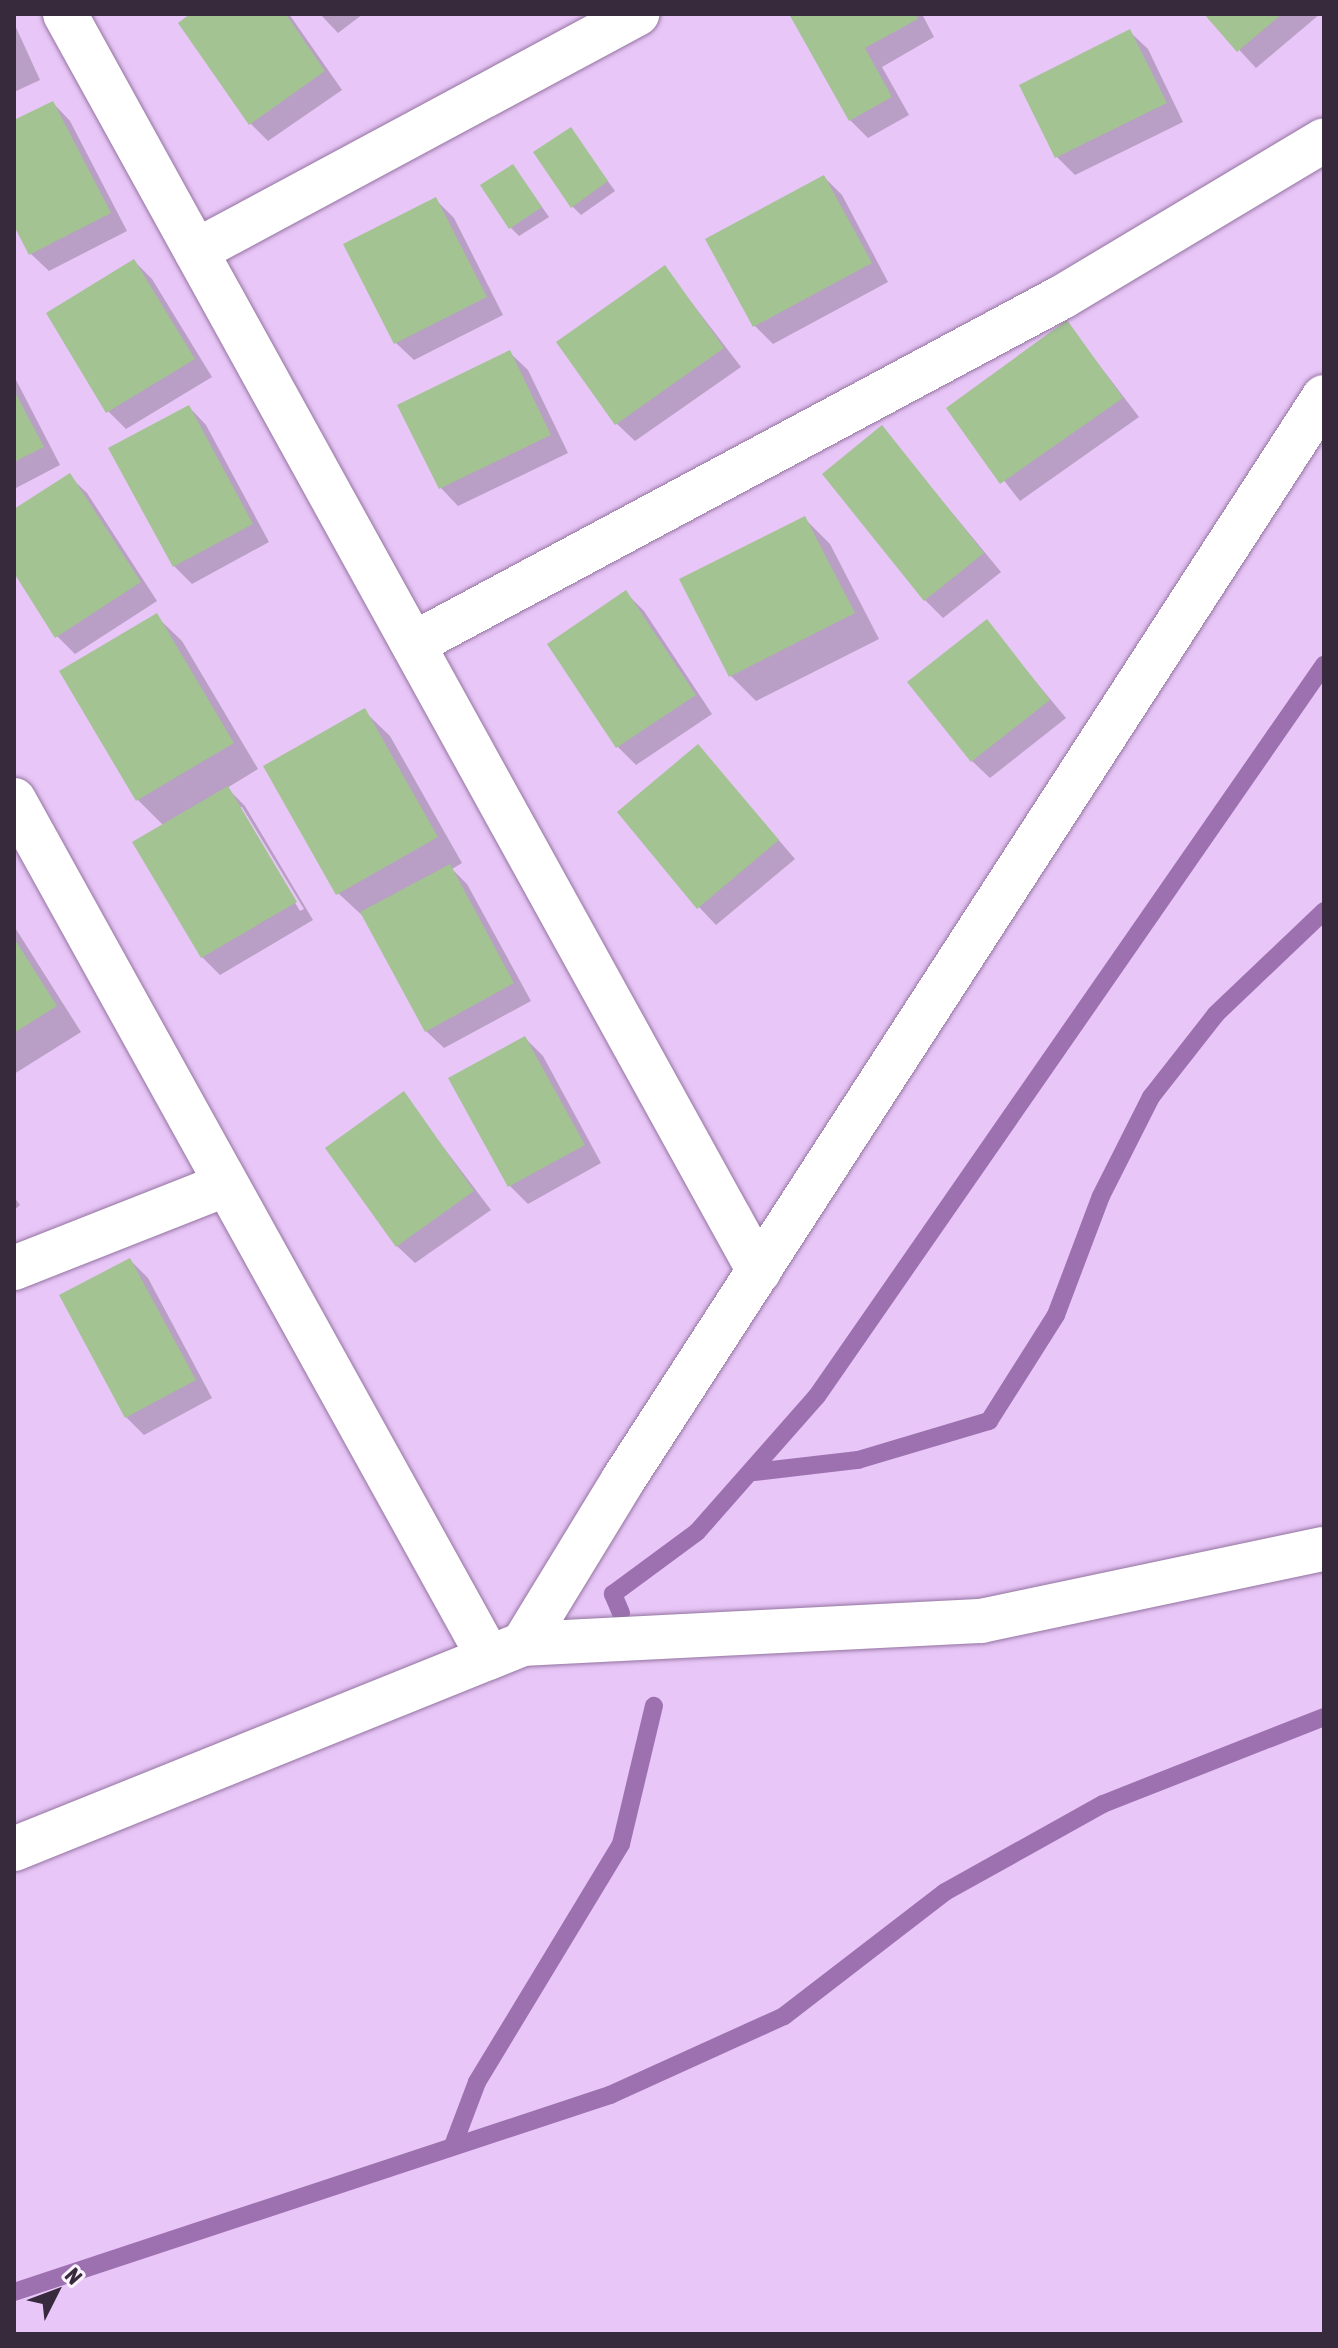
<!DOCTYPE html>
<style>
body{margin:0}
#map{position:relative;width:1338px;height:2348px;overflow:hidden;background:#e8c6f7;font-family:"Asap Condensed",sans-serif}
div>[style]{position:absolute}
.shadow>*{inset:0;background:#0003}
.stream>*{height:18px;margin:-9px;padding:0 9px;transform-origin:9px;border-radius:9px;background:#9d71b0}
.building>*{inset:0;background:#a3c393}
.roads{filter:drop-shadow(0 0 2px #9374a0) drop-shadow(0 0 2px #9374a0)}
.street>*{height:44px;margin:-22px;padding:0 22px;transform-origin:22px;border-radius:22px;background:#fff}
span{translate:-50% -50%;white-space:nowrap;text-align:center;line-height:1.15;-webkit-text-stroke:8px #faf3fd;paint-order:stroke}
.frame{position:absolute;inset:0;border:16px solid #372a3d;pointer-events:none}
.north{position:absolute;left:16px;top:2252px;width:80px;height:80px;-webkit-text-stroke:6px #faf3fd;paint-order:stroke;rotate:48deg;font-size:22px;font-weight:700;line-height:32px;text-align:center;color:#372a3d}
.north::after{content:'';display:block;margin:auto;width:28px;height:36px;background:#372a3d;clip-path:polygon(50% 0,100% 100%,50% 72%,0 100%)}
</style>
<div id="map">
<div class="shadow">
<div style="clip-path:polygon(193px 14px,289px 14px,342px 90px,268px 141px,251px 124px)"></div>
<div style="clip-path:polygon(320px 14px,363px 14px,338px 33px)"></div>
<div style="clip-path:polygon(791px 14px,922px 14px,934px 37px,882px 67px,909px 115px,868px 138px,850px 120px)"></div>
<div style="clip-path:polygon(1206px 14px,1320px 14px,1256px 68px)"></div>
<div style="clip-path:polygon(14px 23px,40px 80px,14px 92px)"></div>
<div style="clip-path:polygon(1130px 32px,1148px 49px,1183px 122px,1075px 175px,1057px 157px,1022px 86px)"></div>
<div style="clip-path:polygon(53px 103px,70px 121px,127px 231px,49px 271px,31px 254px,14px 221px,14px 123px)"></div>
<div style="clip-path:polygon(570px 129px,615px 191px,581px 215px,572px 206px)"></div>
<div style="clip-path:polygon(513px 166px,549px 217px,519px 236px,511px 228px)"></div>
<div style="clip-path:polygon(824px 177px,842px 195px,888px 282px,773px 344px,755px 326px)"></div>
<div style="clip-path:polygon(436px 200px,454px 218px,503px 315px,414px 360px,396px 343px)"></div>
<div style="clip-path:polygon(134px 261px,152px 279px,212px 377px,126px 429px,108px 411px)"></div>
<div style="clip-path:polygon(665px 268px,741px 367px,635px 441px,617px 424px)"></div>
<div style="clip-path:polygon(1067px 323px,1139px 417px,1020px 501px,948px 408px)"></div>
<div style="clip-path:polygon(510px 353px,528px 370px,568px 453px,458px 506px,441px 488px)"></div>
<div style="clip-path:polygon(14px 376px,60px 465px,14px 489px)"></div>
<div style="clip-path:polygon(189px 407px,206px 425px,269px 542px,192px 584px,174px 566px)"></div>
<div style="clip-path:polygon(882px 428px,1001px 572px,943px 618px,925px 600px)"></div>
<div style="clip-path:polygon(69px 476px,87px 493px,157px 601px,75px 654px,57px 636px,14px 569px,14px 512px)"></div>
<div style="clip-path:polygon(805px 519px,830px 544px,879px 639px,756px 701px,731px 676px)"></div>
<div style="clip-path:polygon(626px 593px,644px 611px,712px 714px,636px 765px,618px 747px,550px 644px)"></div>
<div style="clip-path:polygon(evenodd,156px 616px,182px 641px,258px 769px,227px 788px,245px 806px,313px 920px,220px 975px,202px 957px,164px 826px,138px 800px,156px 616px,238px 807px,242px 807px,304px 909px,300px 911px,238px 807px)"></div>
<div style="clip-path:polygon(986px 622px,1066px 718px,990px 778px,972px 761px)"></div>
<div style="clip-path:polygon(364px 711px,390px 736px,462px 863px,452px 869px,467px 884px,531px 1001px,444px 1048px,426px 1031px,365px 918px,338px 893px)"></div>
<div style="clip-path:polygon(698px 746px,795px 859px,716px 925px,699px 907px)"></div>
<div style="clip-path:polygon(14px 926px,81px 1032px,14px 1074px)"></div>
<div style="clip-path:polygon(525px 1038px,543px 1056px,601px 1163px,528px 1204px,510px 1186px,450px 1079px)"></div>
<div style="clip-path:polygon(403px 1094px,491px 1210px,415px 1263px,397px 1246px)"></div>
<div style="clip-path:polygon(14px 1197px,20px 1205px,14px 1210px)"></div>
<div style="clip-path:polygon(130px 1260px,148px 1278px,212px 1398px,144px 1435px,126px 1417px)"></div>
</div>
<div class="stream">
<div style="left:754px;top:1472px;width:105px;rotate:-6.6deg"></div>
<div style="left:858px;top:1460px;width:137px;rotate:-16.6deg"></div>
<div style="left:989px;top:1421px;width:125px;rotate:-57.7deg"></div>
<div style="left:1056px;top:1315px;width:127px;rotate:-69.3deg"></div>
<div style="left:1101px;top:1196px;width:111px;rotate:-63.2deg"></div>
<div style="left:1151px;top:1097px;width:105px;rotate:-51.9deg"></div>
<div style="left:1216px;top:1014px;width:149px;rotate:-43.6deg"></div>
<div style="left:621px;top:1613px;width:21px;rotate:-113deg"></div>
<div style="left:613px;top:1594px;width:104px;rotate:-36.4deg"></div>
<div style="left:697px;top:1532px;width:181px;rotate:-48.6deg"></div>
<div style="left:817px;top:1396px;width:890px;rotate:-55.26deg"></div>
<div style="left:454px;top:2143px;width:65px;rotate:-69.3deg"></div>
<div style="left:477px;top:2082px;width:278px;rotate:-58.8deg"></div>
<div style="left:621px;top:1844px;width:142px;rotate:-76.6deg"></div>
<div style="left:14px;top:2292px;width:628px;rotate:-18.29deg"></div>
<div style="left:610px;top:2095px;width:191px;rotate:-24.4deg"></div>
<div style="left:784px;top:2016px;width:203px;rotate:-37.6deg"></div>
<div style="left:945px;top:1892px;width:181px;rotate:-29.1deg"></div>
<div style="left:1103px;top:1804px;width:238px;rotate:-21.5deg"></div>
</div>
<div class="building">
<div style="clip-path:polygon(190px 14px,286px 14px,325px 71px,249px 125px,178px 23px)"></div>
<div style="clip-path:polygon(789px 14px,915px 14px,918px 19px,865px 48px,892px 97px,849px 121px)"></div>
<div style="clip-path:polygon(1204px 14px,1282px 14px,1237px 52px)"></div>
<div style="clip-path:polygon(1130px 29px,1167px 103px,1055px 158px,1019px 85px)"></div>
<div style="clip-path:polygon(53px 101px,111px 213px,29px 255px,14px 226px,14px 120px)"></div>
<div style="clip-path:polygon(571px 127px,608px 181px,571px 208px,533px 152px)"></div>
<div style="clip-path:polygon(513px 164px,542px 207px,509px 229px,480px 185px)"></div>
<div style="clip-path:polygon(824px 175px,872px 263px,753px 327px,705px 239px)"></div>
<div style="clip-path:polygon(436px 197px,487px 297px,394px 344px,343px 244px)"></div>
<div style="clip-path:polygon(134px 259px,195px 359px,106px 413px,46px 313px)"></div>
<div style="clip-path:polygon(665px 265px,724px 348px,615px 425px,556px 342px)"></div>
<div style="clip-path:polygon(1067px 320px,1123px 398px,1000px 484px,946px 408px)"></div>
<div style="clip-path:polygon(510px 350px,551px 435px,439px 489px,397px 405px)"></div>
<div style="clip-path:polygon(14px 390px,44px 447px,14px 462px)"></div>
<div style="clip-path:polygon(189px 405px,253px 524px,173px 567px,108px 448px)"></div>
<div style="clip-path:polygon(882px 425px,984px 553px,924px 601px,822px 474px)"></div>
<div style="clip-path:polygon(70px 473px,141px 582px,55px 638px,14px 573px,14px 509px)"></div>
<div style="clip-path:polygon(805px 516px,855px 613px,729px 677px,679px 579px)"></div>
<div style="clip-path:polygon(626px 590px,696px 695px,616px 748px,547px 644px)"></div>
<div style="clip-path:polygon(157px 613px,234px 743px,136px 801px,59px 671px)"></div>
<div style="clip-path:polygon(987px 619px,1050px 700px,971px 762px,907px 682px)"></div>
<div style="clip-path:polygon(365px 708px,438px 837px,336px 895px,263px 766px)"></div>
<div style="clip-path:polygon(698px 744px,779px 840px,697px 909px,617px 812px)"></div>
<div style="clip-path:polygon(228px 786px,297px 902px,201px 958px,132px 842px)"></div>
<div style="clip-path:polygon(450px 864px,514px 983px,425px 1032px,360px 912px)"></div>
<div style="clip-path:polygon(14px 938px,57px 1006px,14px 1033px)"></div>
<div style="clip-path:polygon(525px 1036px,585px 1145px,508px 1187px,448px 1078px)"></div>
<div style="clip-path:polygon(404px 1091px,474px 1191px,396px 1247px,325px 1148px)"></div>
<div style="clip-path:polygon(130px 1258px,196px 1380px,125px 1418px,59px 1295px)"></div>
</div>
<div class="roads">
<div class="street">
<div style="left:65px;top:14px;width:1436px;rotate:61.1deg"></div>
<div style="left:196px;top:251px;width:501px;rotate:-28.25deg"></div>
<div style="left:413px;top:644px;width:736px;rotate:-28.13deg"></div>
<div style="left:1062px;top:297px;width:305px;rotate:-30.9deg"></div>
<div style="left:14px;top:800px;width:976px;rotate:61.02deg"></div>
<div style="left:14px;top:1268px;width:227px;rotate:-21.5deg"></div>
<div style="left:523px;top:1644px;width:192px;rotate:-58.6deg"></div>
<div style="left:623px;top:1480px;width:1290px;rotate:-57.09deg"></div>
<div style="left:14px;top:1849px;width:549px;rotate:-21.94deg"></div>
<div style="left:523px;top:1644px;width:459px;rotate:-2.9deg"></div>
<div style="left:981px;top:1621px;width:350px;rotate:-11.9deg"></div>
</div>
</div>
<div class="frame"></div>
<div class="north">N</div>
</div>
